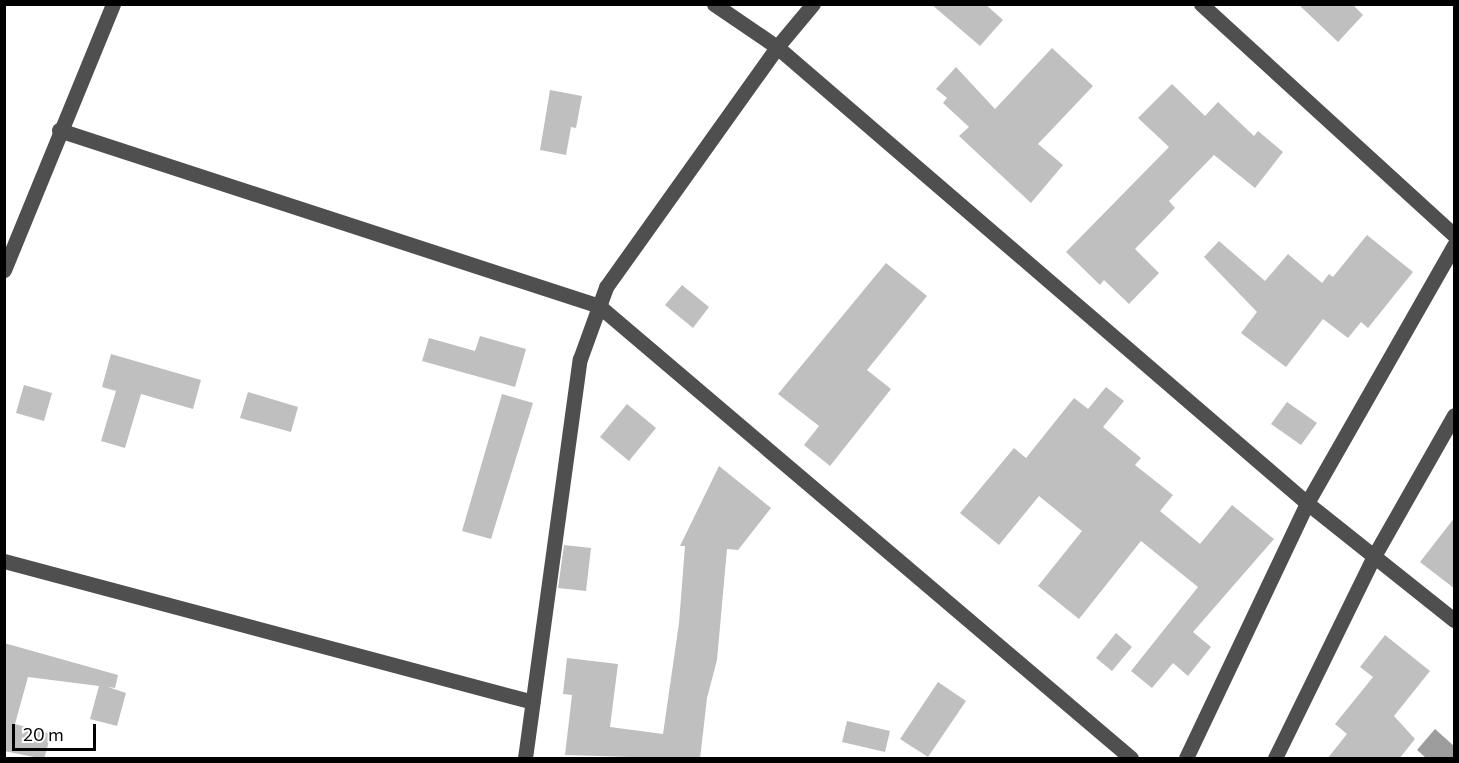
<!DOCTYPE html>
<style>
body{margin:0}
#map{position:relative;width:1459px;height:763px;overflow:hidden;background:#fff;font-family:Commissioner,sans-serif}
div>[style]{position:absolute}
.water>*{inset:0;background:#9d9d9d}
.building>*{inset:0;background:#bfbfbf}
.minor>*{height:15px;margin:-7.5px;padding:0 7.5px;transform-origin:7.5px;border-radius:7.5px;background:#4f4f4f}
span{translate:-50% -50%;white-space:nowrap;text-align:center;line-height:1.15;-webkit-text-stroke:4.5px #fff;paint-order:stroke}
.frame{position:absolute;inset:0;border:6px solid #000;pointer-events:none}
.scale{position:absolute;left:12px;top:724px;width:84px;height:27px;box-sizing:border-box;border:3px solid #000;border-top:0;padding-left:8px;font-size:18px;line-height:21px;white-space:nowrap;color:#000;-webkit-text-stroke:4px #fff;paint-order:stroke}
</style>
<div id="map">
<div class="water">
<div style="clip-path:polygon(1435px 729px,1454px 746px,1454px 758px,1426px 758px,1417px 750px)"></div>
</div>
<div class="building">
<div style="clip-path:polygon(931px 4px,985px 4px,1003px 20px,980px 46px)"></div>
<div style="clip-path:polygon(1298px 4px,1352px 4px,1363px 15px,1338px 42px)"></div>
<div style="clip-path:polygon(1052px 48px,1093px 86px,1038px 144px,1063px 165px,1031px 203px,959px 136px,969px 127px,943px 103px,947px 98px,936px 89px,956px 67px,995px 109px)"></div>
<div style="clip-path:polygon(1172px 84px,1205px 116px,1218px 102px,1254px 136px,1258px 131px,1283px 152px,1255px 188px,1214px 155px,1169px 201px,1175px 208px,1135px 249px,1159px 273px,1129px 304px,1104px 280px,1100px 285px,1066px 252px,1169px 147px,1138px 118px)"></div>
<div style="clip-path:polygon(550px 90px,582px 96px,576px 128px,571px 127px,566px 155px,540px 150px)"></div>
<div style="clip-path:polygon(1367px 235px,1413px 272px,1368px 328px,1361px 322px,1348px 338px,1323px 319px,1286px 367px,1241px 333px,1257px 312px,1204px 257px,1219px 241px,1265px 281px,1288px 254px,1322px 283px,1329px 274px,1333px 277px)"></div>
<div style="clip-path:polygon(886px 263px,927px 296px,867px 370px,891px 389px,830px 466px,804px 445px,819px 426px,778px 394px)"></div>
<div style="clip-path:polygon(682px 285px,709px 307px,693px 328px,665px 305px)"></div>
<div style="clip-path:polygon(480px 336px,526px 349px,515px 387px,422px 361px,429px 338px,475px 351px)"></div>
<div style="clip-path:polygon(111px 354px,201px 380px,193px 409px,141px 394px,125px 448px,101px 441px,116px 391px,102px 387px)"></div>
<div style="clip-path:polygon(24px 385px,52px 393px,44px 421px,16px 413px)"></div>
<div style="clip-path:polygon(1106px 387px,1124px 401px,1103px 427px,1141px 458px,1135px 465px,1173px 495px,1160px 511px,1200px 544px,1232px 505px,1274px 539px,1193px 632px,1211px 647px,1188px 676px,1173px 663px,1152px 688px,1131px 671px,1198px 587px,1141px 541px,1079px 619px,1038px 586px,1082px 531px,1039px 496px,999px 545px,960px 513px,1014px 448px,1026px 458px,1074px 398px,1088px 409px)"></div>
<div style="clip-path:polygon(248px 392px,298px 407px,291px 432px,240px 418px)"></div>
<div style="clip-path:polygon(502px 394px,533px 403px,491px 539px,462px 531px)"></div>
<div style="clip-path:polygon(1287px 402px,1317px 423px,1301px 445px,1271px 424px)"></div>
<div style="clip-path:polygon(627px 404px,656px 428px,629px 461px,600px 437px)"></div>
<div style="clip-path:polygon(719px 466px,771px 508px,738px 550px,727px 549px,717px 660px,707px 698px,700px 759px,565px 755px,572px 695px,563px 694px,567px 658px,618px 664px,610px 727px,663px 734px,679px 623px,685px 546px,680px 546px)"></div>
<div style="clip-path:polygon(1455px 517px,1455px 589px,1420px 562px)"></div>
<div style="clip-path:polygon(564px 545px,591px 548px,586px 591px,558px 588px)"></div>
<div style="clip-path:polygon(1116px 633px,1132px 647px,1112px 671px,1096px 658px)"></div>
<div style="clip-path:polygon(1385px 635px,1430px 671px,1394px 716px,1415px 739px,1399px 759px,1327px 759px,1347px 734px,1335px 724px,1373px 677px,1360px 667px)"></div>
<div style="clip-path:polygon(4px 643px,118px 675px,115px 688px,108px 687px,126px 693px,117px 726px,90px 719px,99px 686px,28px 677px,15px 724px,51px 734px,44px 759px,4px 751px)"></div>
<div style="clip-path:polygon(938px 682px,966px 701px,928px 757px,900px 739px)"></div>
<div style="clip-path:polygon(847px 721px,890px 731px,885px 752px,842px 742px)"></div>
</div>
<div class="minor">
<div style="left:714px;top:4px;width:76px;rotate:34.3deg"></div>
<div style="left:777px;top:47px;width:699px;rotate:40.71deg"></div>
<div style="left:1307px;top:503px;width:188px;rotate:38.5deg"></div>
<div style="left:1201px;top:4px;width:343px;rotate:42.4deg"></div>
<div style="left:59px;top:130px;width:568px;rotate:18.05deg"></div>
<div style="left:599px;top:306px;width:698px;rotate:40.35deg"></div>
<div style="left:4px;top:270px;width:287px;rotate:-67.7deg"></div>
<div style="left:4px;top:561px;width:547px;rotate:14.92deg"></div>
<div style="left:525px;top:758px;width:403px;rotate:-82.2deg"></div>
<div style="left:580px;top:359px;width:77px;rotate:-70.1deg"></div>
<div style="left:606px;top:287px;width:295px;rotate:-54.5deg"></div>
<div style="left:777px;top:47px;width:56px;rotate:-50.1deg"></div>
<div style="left:1186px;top:758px;width:282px;rotate:-64.6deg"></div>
<div style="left:1307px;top:503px;width:297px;rotate:-60.3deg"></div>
<div style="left:1275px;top:758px;width:225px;rotate:-63.9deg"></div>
<div style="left:1374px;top:556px;width:162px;rotate:-60.4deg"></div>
</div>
<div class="frame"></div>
<div class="scale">20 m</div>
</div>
